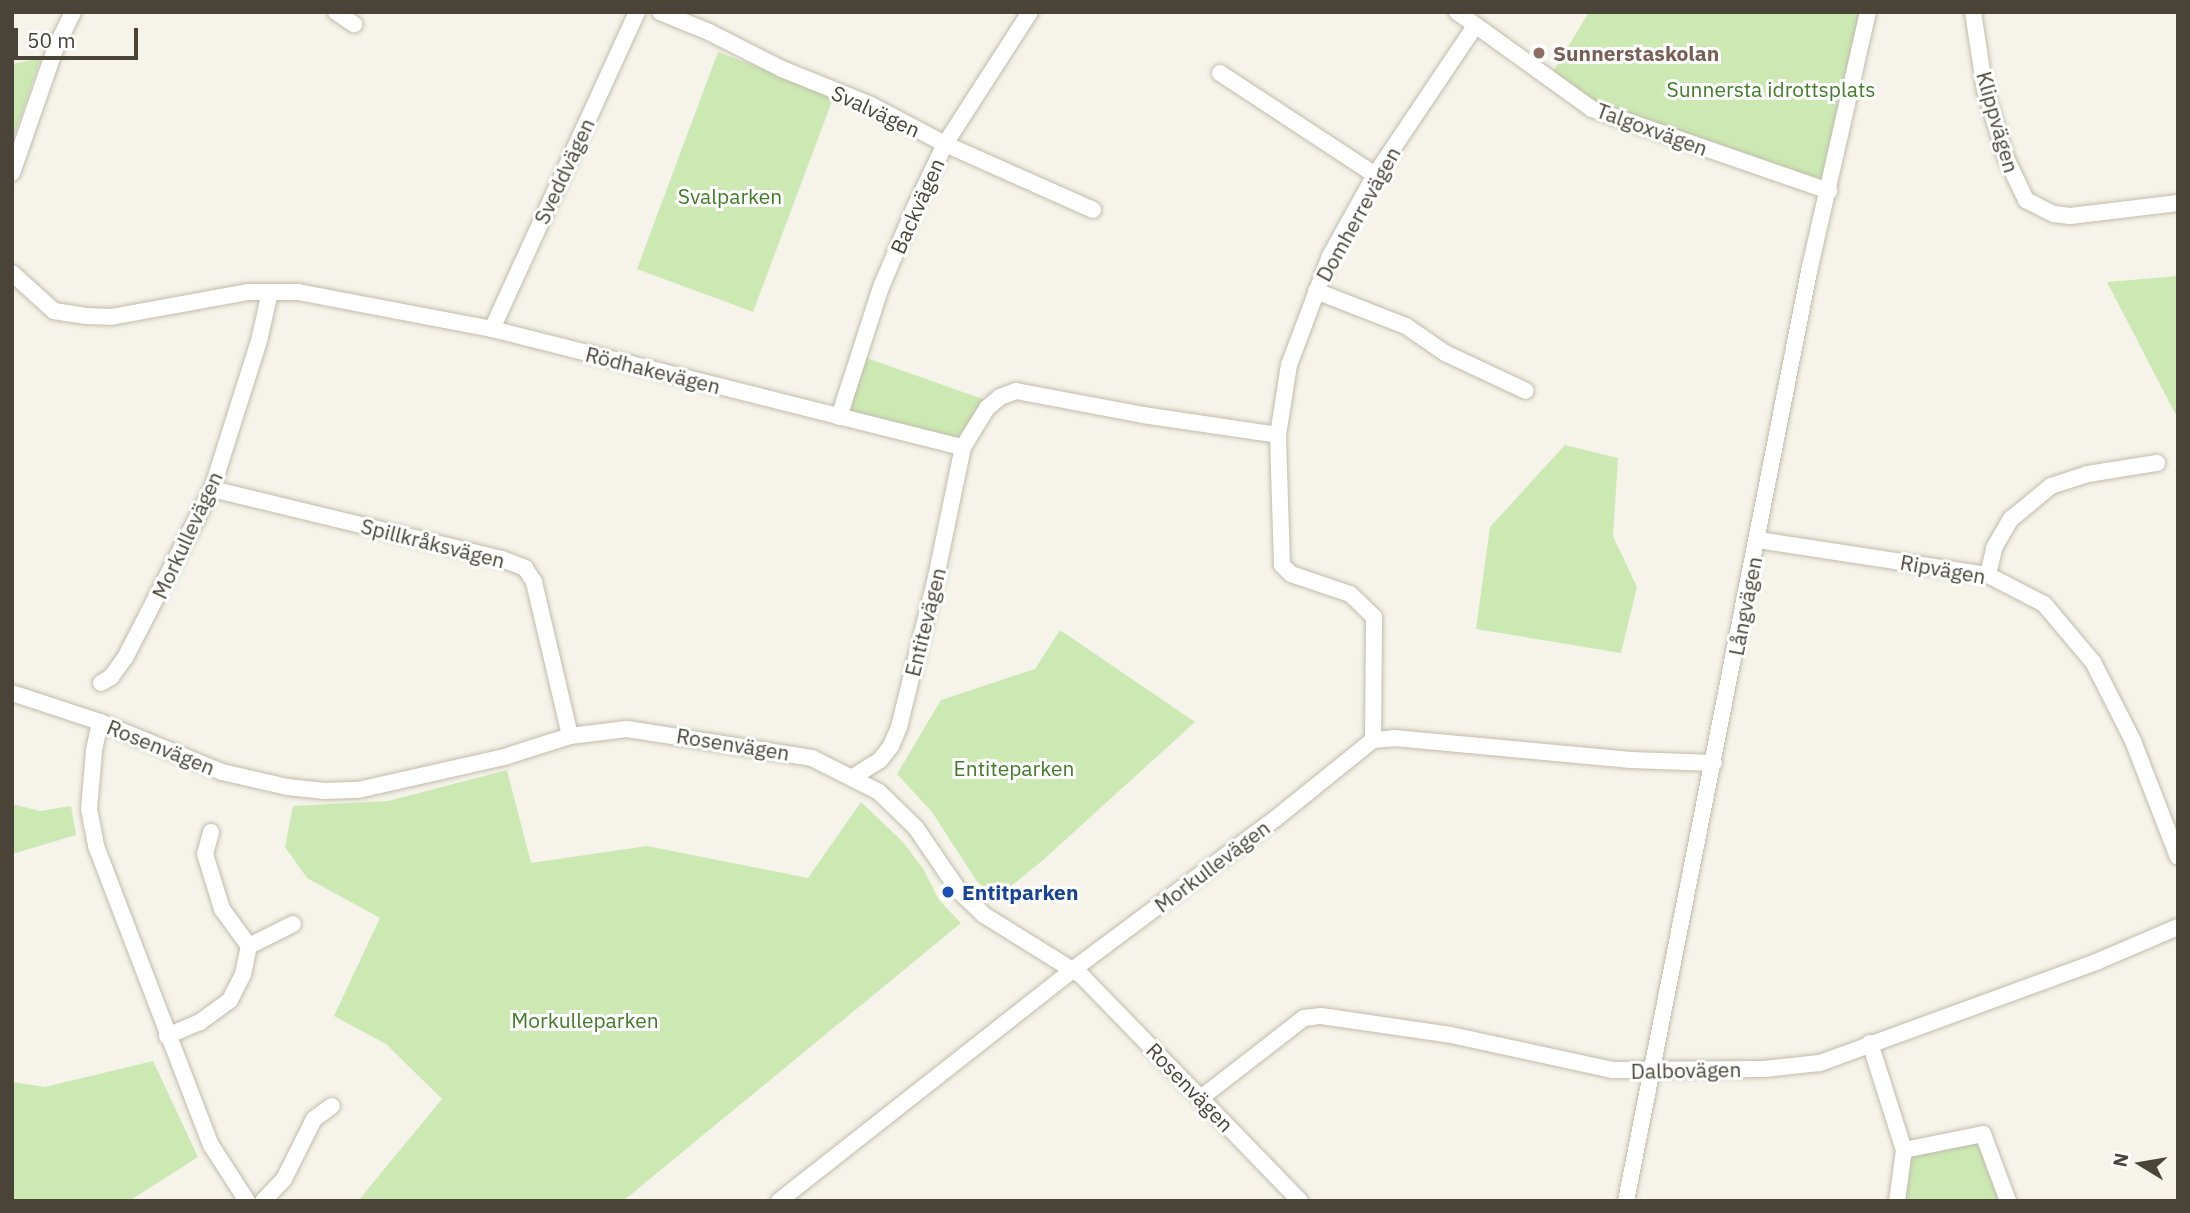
<!DOCTYPE html>
<meta charset="utf-8">
<style>
body{margin:0}
#map{position:relative;width:2190px;height:1213px;overflow:hidden;background:#f5f3ea;font-family:"IBM Plex Sans",sans-serif}
div>[style]{position:absolute}
.green>*{inset:0;background:#cce9b3}
.roads{filter:drop-shadow(0 0 2px #c1bcac) drop-shadow(0 0 2px #c1bcac)}
.minor>*{height:16px;margin:-8px;padding:0 8px;transform-origin:8px;border-radius:8px;background:#fff}
.dots>*{width:19px;height:19px;translate:-50% -50%;box-sizing:border-box;border:4px solid #fff;border-radius:50%}
span{translate:-50% -50%;white-space:nowrap;text-align:center;line-height:1.15;-webkit-text-stroke:6px #fff;paint-order:stroke}
.education-label{font-size:21px;color:#785e54;font-weight:700}
.left{translate:0 -50%;text-align:left}
.park-label{font-size:21px;color:#417d29}
.street-label{font-size:21px;color:#4a4438}
.transit-label{font-size:21px;color:#164399;font-weight:700}
.frame{position:absolute;inset:0;border:14px solid #4a4438;pointer-events:none}
.north{position:absolute;left:2106px;top:1129px;width:70px;height:70px;-webkit-text-stroke:5px #fff;paint-order:stroke;rotate:281deg;font-size:19px;font-weight:700;line-height:28px;text-align:center;color:#4a4438}
.north::after{content:'';display:block;margin:auto;width:24px;height:32px;background:#4a4438;clip-path:polygon(50% 0,100% 100%,50% 72%,0 100%)}
.scale{position:absolute;left:14px;top:28px;width:124px;height:32px;box-sizing:border-box;border:4px solid #4a4438;border-top:0;padding-left:9px;font-size:21px;line-height:24px;white-space:nowrap;color:#4a4438;-webkit-text-stroke:5px #fff;paint-order:stroke}
</style>
<div id="map">
<div class="green">
<div style="clip-path:polygon(1589px 12px,1868px 12px,1829px 191px,1592px 109px,1548px 80px)"></div>
<div style="clip-path:polygon(718px 52px,834px 96px,753px 312px,637px 269px)"></div>
<div style="clip-path:polygon(41px 58px,12px 142px,12px 64px)"></div>
<div style="clip-path:polygon(2178px 276px,2178px 419px,2107px 282px)"></div>
<div style="clip-path:polygon(858px 355px,994px 403px,963px 447px,839px 417px)"></div>
<div style="clip-path:polygon(1565px 445px,1618px 458px,1613px 536px,1637px 587px,1621px 653px,1476px 629px,1490px 527px)"></div>
<div style="clip-path:polygon(1060px 630px,1195px 722px,1042px 861px,995px 899px,976px 880px,932px 812px,897px 774px,941px 700px,1035px 669px)"></div>
<div style="clip-path:polygon(507px 770px,531px 863px,647px 846px,808px 878px,861px 802px,903px 842px,924px 870px,939px 900px,961px 923px,623px 1201px,358px 1201px,442px 1099px,386px 1044px,334px 1016px,380px 918px,307px 878px,285px 847px,293px 806px,388px 801px)"></div>
<div style="clip-path:polygon(12px 804px,40px 811px,71px 806px,76px 835px,12px 854px)"></div>
<div style="clip-path:polygon(153px 1061px,198px 1157px,129px 1201px,12px 1201px,12px 1082px,45px 1087px)"></div>
<div style="clip-path:polygon(1983px 1134px,2008px 1201px,1897px 1201px,1904px 1150px)"></div>
</div>
<div class="roads">
<div class="minor">
<div style="left:336px;top:12px;width:22px;rotate:34deg"></div>
<div style="left:660px;top:12px;width:53px;rotate:22.2deg"></div>
<div style="left:709px;top:32px;width:82px;rotate:26.9deg"></div>
<div style="left:782px;top:69px;width:96px;rotate:22deg"></div>
<div style="left:871px;top:105px;width:84px;rotate:27.8deg"></div>
<div style="left:945px;top:144px;width:162px;rotate:24deg"></div>
<div style="left:1457px;top:12px;width:166px;rotate:35.7deg"></div>
<div style="left:1592px;top:109px;width:251px;rotate:19.1deg"></div>
<div style="left:1973px;top:12px;width:79px;rotate:81.3deg"></div>
<div style="left:1985px;top:90px;width:71px;rotate:72.8deg"></div>
<div style="left:2006px;top:158px;width:47px;rotate:64.5deg"></div>
<div style="left:2026px;top:200px;width:31px;rotate:27deg"></div>
<div style="left:2054px;top:214px;width:16px;rotate:7deg"></div>
<div style="left:2070px;top:216px;width:109px;rotate:-6.9deg"></div>
<div style="left:1220px;top:73px;width:186px;rotate:33.3deg"></div>
<div style="left:12px;top:173px;width:133px;rotate:-70.8deg"></div>
<div style="left:56px;top:47px;width:39px;rotate:-64deg"></div>
<div style="left:12px;top:273px;width:57px;rotate:42.1deg"></div>
<div style="left:54px;top:311px;width:32px;rotate:9deg"></div>
<div style="left:86px;top:316px;width:25px;rotate:2deg"></div>
<div style="left:111px;top:317px;width:140px;rotate:-10.3deg"></div>
<div style="left:249px;top:292px;width:49px"></div>
<div style="left:298px;top:292px;width:197px;rotate:10.8deg"></div>
<div style="left:492px;top:329px;width:486px;rotate:14.1deg"></div>
<div style="left:963px;top:447px;width:46px;rotate:-58.4deg"></div>
<div style="left:987px;top:408px;width:17px;rotate:-40deg"></div>
<div style="left:1000px;top:397px;width:17px;rotate:-21deg"></div>
<div style="left:1016px;top:391px;width:129px;rotate:10.7deg"></div>
<div style="left:1143px;top:415px;width:136px;rotate:8.4deg"></div>
<div style="left:1316px;top:291px;width:97px;rotate:21.3deg"></div>
<div style="left:1406px;top:326px;width:47px;rotate:34.7deg"></div>
<div style="left:1445px;top:353px;width:89px;rotate:25.1deg"></div>
<div style="left:492px;top:329px;width:349px;rotate:-65.4deg"></div>
<div style="left:839px;top:417px;width:137px;rotate:-72.1deg"></div>
<div style="left:881px;top:287px;width:87px;rotate:-67deg"></div>
<div style="left:915px;top:207px;width:70px;rotate:-64.5deg"></div>
<div style="left:945px;top:144px;width:157px;rotate:-57.2deg"></div>
<div style="left:212px;top:489px;width:298px;rotate:13.6deg"></div>
<div style="left:502px;top:559px;width:25px;rotate:21deg"></div>
<div style="left:525px;top:568px;width:17px;rotate:57deg"></div>
<div style="left:534px;top:582px;width:158px;rotate:76.8deg"></div>
<div style="left:1758px;top:540px;width:233px;rotate:8.7deg"></div>
<div style="left:1988px;top:575px;width:63px;rotate:27.4deg"></div>
<div style="left:2044px;top:604px;width:76px;rotate:49.8deg"></div>
<div style="left:2093px;top:662px;width:89px;rotate:63.1deg"></div>
<div style="left:2133px;top:741px;width:124px;rotate:68.8deg"></div>
<div style="left:1988px;top:575px;width:28px;rotate:-77deg"></div>
<div style="left:1994px;top:548px;width:34px;rotate:-60deg"></div>
<div style="left:2011px;top:519px;width:52px;rotate:-39.5deg"></div>
<div style="left:2051px;top:486px;width:39px;rotate:-18deg"></div>
<div style="left:2088px;top:474px;width:70px;rotate:-9.1deg"></div>
<div style="left:101px;top:683px;width:12px;rotate:-31deg"></div>
<div style="left:111px;top:677px;width:24px;rotate:-54deg"></div>
<div style="left:125px;top:658px;width:190px;rotate:-62.8deg"></div>
<div style="left:212px;top:489px;width:155px;rotate:-72.4deg"></div>
<div style="left:259px;top:341px;width:50px;rotate:-77.3deg"></div>
<div style="left:12px;top:693px;width:93px;rotate:18.2deg"></div>
<div style="left:100px;top:722px;width:132px;rotate:22.3deg"></div>
<div style="left:222px;top:772px;width:67px;rotate:13deg"></div>
<div style="left:287px;top:787px;width:36px;rotate:6deg"></div>
<div style="left:323px;top:791px;width:35px;rotate:-2deg"></div>
<div style="left:358px;top:790px;width:150px;rotate:-12.7deg"></div>
<div style="left:504px;top:757px;width:69px;rotate:-17.7deg"></div>
<div style="left:570px;top:736px;width:57px;rotate:-7deg"></div>
<div style="left:627px;top:729px;width:187px;rotate:8.9deg"></div>
<div style="left:812px;top:758px;width:75px;rotate:26.9deg"></div>
<div style="left:879px;top:792px;width:52px;rotate:44.2deg"></div>
<div style="left:916px;top:828px;width:76px;rotate:55.7deg"></div>
<div style="left:959px;top:891px;width:35px;rotate:44deg"></div>
<div style="left:984px;top:915px;width:115px;rotate:31.9deg"></div>
<div style="left:1082px;top:976px;width:313px;rotate:45.9deg"></div>
<div style="left:100px;top:722px;width:30px;rotate:102deg"></div>
<div style="left:94px;top:751px;width:58px;rotate:94.9deg"></div>
<div style="left:89px;top:809px;width:38px;rotate:79deg"></div>
<div style="left:96px;top:846px;width:320px;rotate:69deg"></div>
<div style="left:211px;top:1145px;width:67px;rotate:57.3deg"></div>
<div style="left:1373px;top:740px;width:123px;rotate:-89.5deg"></div>
<div style="left:1374px;top:617px;width:33px;rotate:-136deg"></div>
<div style="left:1350px;top:594px;width:62px;rotate:-161.3deg"></div>
<div style="left:1291px;top:574px;width:13px;rotate:-135deg"></div>
<div style="left:1282px;top:565px;width:130px;rotate:-91.8deg"></div>
<div style="left:1278px;top:435px;width:71px;rotate:-81.1deg"></div>
<div style="left:1289px;top:365px;width:116px;rotate:-69.4deg"></div>
<div style="left:1330px;top:256px;width:93px;rotate:-60.9deg"></div>
<div style="left:1375px;top:175px;width:179px;rotate:-56.1deg"></div>
<div style="left:853px;top:777px;width:32px;rotate:-32deg"></div>
<div style="left:880px;top:760px;width:18px;rotate:-52deg"></div>
<div style="left:891px;top:746px;width:21px;rotate:-67deg"></div>
<div style="left:899px;top:727px;width:149px;rotate:-76.1deg"></div>
<div style="left:935px;top:582px;width:138px;rotate:-78.3deg"></div>
<div style="left:211px;top:832px;width:23px;rotate:105deg"></div>
<div style="left:205px;top:854px;width:58px;rotate:72.8deg"></div>
<div style="left:222px;top:909px;width:46px;rotate:53.9deg"></div>
<div style="left:167px;top:1036px;width:36px;rotate:-23deg"></div>
<div style="left:200px;top:1022px;width:37px;rotate:-36deg"></div>
<div style="left:230px;top:1000px;width:29px;rotate:-63deg"></div>
<div style="left:243px;top:974px;width:29px;rotate:-78deg"></div>
<div style="left:249px;top:946px;width:49px;rotate:-26.6deg"></div>
<div style="left:1870px;top:1043px;width:112px;rotate:72.4deg"></div>
<div style="left:1904px;top:1150px;width:51px;rotate:97.8deg"></div>
<div style="left:1202px;top:1097px;width:129px;rotate:-37.8deg"></div>
<div style="left:1304px;top:1018px;width:17px;rotate:-7deg"></div>
<div style="left:1321px;top:1016px;width:131px;rotate:8.3deg"></div>
<div style="left:1451px;top:1035px;width:166px;rotate:12.2deg"></div>
<div style="left:1613px;top:1070px;width:151px;rotate:-0.4deg"></div>
<div style="left:1764px;top:1069px;width:56px;rotate:-6.1deg"></div>
<div style="left:1820px;top:1063px;width:294px;rotate:-20.1deg"></div>
<div style="left:2096px;top:962px;width:89px;rotate:-23.1deg"></div>
<div style="left:1904px;top:1150px;width:81px;rotate:-11.4deg"></div>
<div style="left:1983px;top:1134px;width:72px;rotate:69.5deg"></div>
<div style="left:263px;top:1201px;width:30px;rotate:-46deg"></div>
<div style="left:284px;top:1179px;width:67px;rotate:-63.4deg"></div>
<div style="left:314px;top:1119px;width:22px;rotate:-36deg"></div>
<div style="left:779px;top:1201px;width:372px;rotate:-38.2deg"></div>
<div style="left:1071px;top:971px;width:254px;rotate:-36.7deg"></div>
<div style="left:1275px;top:819px;width:126px;rotate:-38.9deg"></div>
<div style="left:1373px;top:740px;width:21px;rotate:-5deg"></div>
<div style="left:1394px;top:738px;width:238px;rotate:5.3deg"></div>
<div style="left:1631px;top:760px;width:83px;rotate:2.1deg"></div>
<div style="left:1626px;top:1201px;width:952px;rotate:-78.86deg"></div>
<div style="left:1810px;top:267px;width:262px;rotate:-77.2deg"></div>
</div>
</div>
<div class="dots">
<div style="left:1539px;top:53px;background:#8d6e63"></div>
<div style="left:948px;top:892px;background:#1a4fb4"></div>
</div>
<div class="education-label">
<span class="left" style="left:1553px;top:53px">Sunnerstaskolan</span>
</div>
<div class="park-label">
<span style="left:1771px;top:89px">Sunnersta idrottsplats</span>
<span style="left:730px;top:196px">Svalparken</span>
<span style="left:1014px;top:768px">Entiteparken</span>
<span style="left:585px;top:1020px">Morkulleparken</span>
</div>
<div class="street-label">
<span style="left:876px;top:111px;rotate:25deg">Svalvägen</span>
<span style="left:1998px;top:122px;rotate:74deg">Klippvägen</span>
<span style="left:1652px;top:129px;rotate:20deg">Talgoxvägen</span>
<span style="left:564px;top:171px;rotate:-65deg">Sveddvägen</span>
<span style="left:917px;top:206px;rotate:-66deg">Backvägen</span>
<span style="left:1358px;top:214px;rotate:-61deg">Domherrevägen</span>
<span style="left:653px;top:370px;rotate:14deg">Rödhakevägen</span>
<span style="left:187px;top:535px;rotate:-65deg">Morkullevägen</span>
<span style="left:433px;top:543px;rotate:14deg">Spillkråksvägen</span>
<span style="left:1943px;top:569px;rotate:10deg">Ripvägen</span>
<span style="left:1745px;top:606px;rotate:-79deg">Långvägen</span>
<span style="left:925px;top:622px;rotate:-76deg">Entitevägen</span>
<span style="left:733px;top:744px;rotate:9deg">Rosenvägen</span>
<span style="left:161px;top:747px;rotate:22deg">Rosenvägen</span>
<span style="left:1212px;top:866px;rotate:-37deg">Morkullevägen</span>
<span style="left:1686px;top:1070px;rotate:-1deg">Dalbovägen</span>
<span style="left:1190px;top:1087px;rotate:46deg">Rosenvägen</span>
</div>
<div class="transit-label">
<span class="left" style="left:962px;top:892px">Entitparken</span>
</div>
<div class="frame"></div>
<div class="north">N</div>
<div class="scale">50 m</div>
</div>
